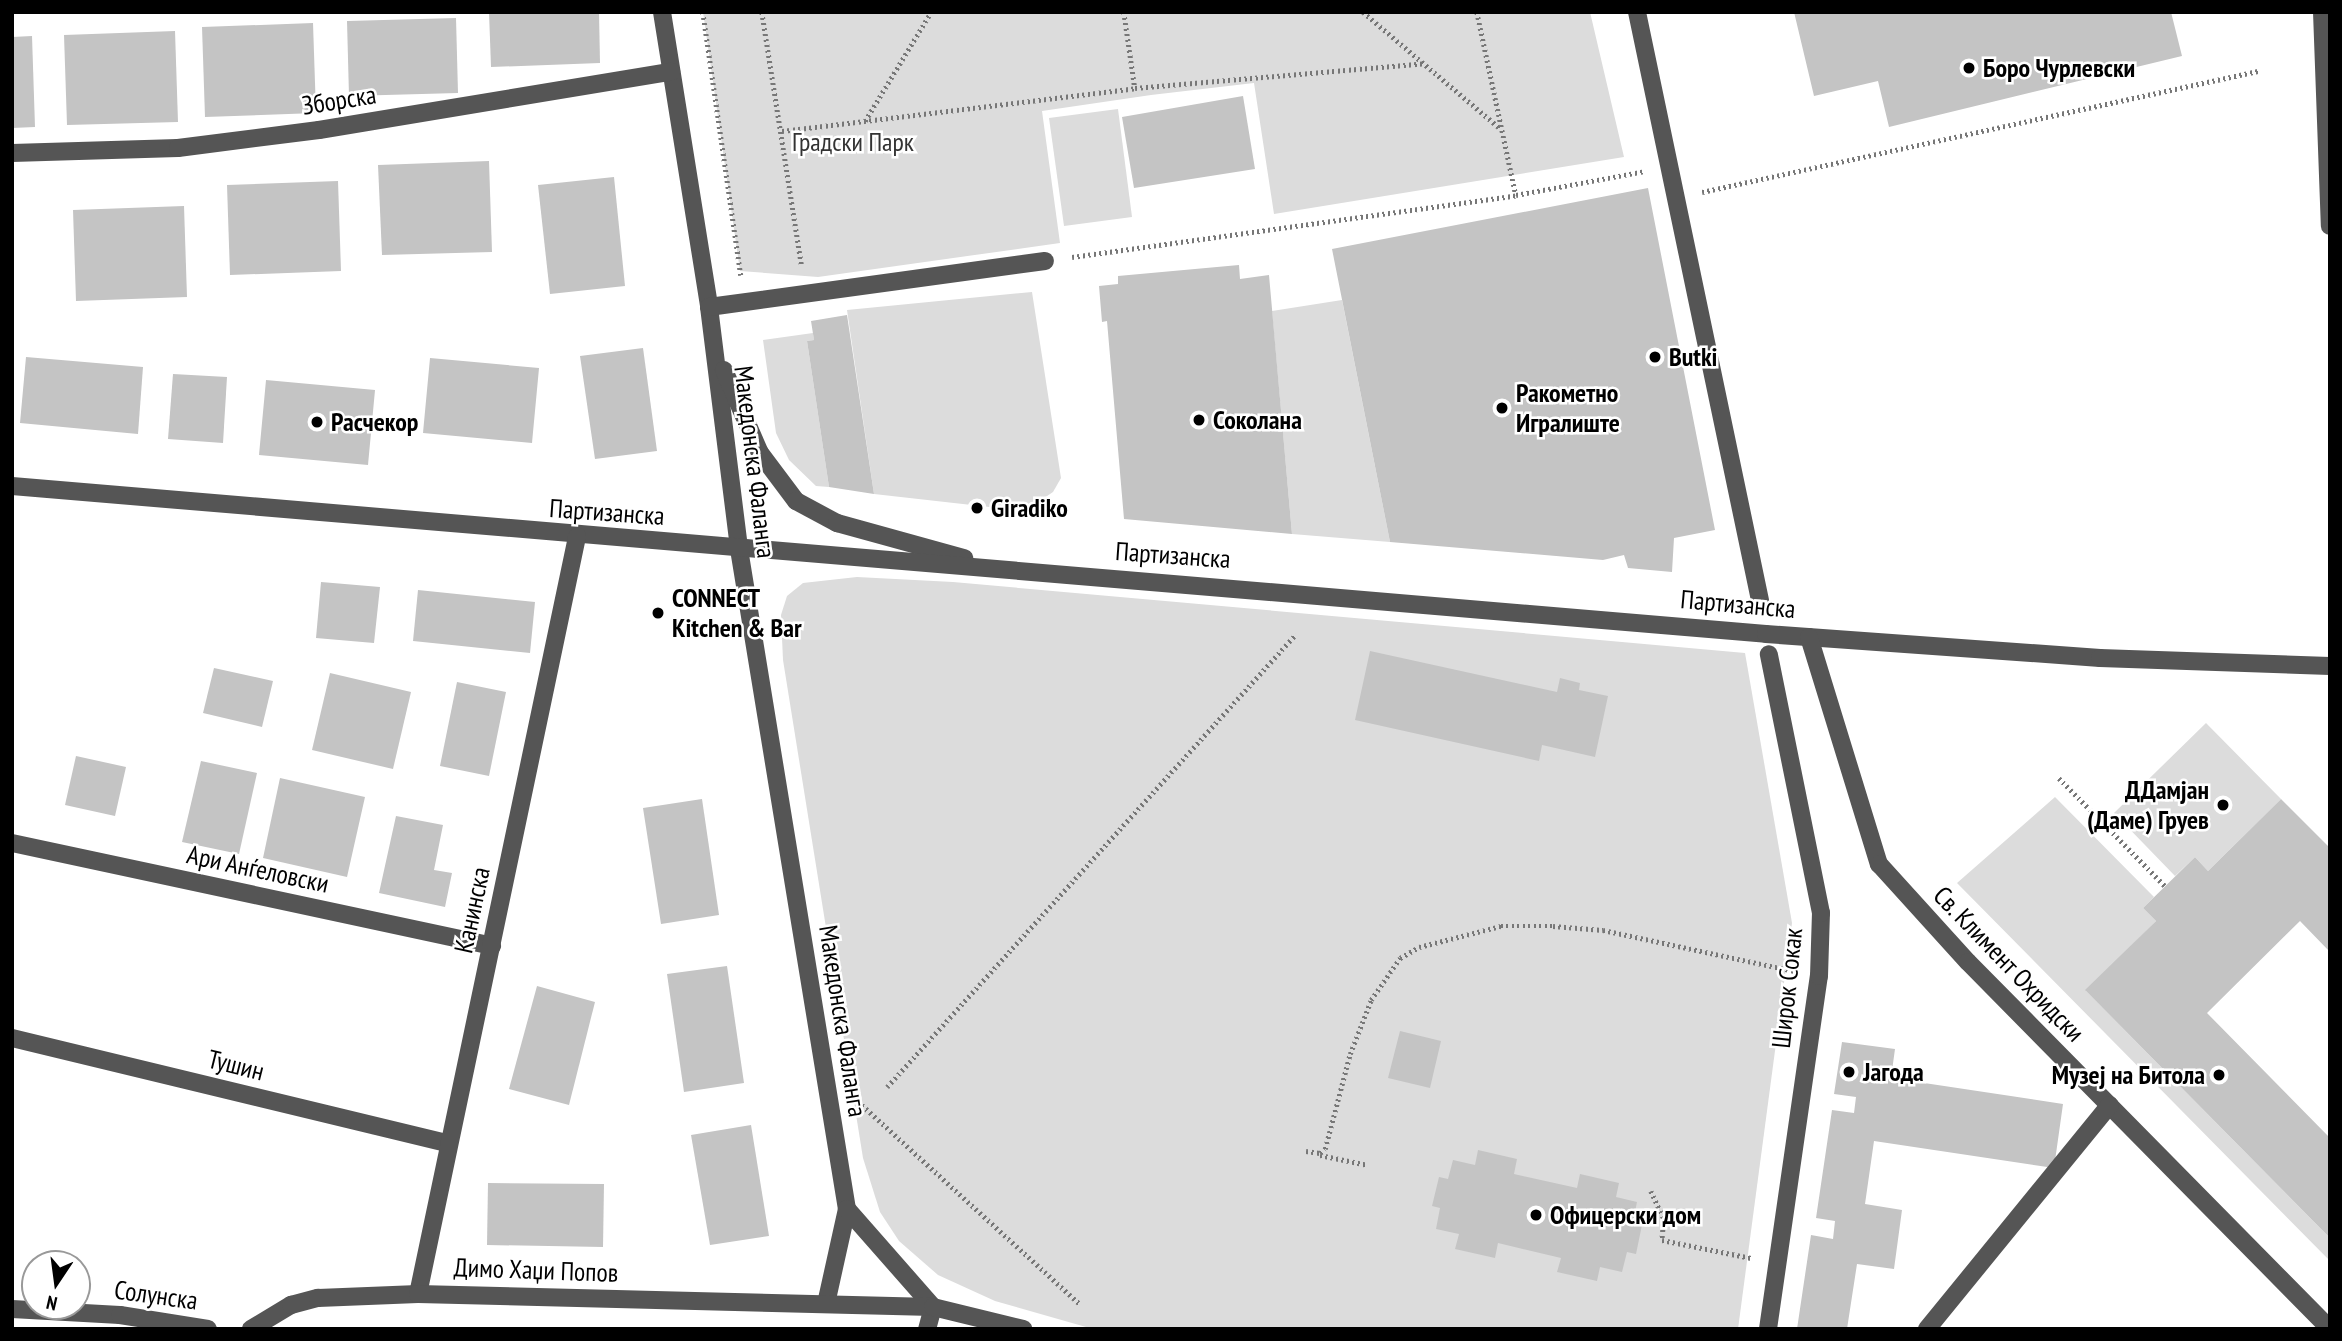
<!DOCTYPE html>
<meta charset="utf-8">
<style>
body{margin:0}
#map{position:relative;width:2342px;height:1341px;overflow:hidden;background:#fff;font-family:"PT Sans Narrow",sans-serif}
div>[style]{position:absolute}
.green>*{inset:0;background:#dcdcdc}
.building>*{inset:0;background:#c4c4c4}
.path>*{height:4.5px;margin-top:-2.25px;transform-origin:0;background:repeating-linear-gradient(90deg,#777 0 2px,transparent 0 5.5px)}
.minor>*{height:18px;margin:-9px;padding:0 9px;transform-origin:9px;border-radius:9px;background:#555}
.dots>*{width:19px;height:19px;translate:-50% -50%;box-sizing:border-box;border:4px solid #fff;border-radius:50%}
span{translate:-50% -50%;white-space:nowrap;text-align:center;line-height:1.15;-webkit-text-stroke:5px #fff;paint-order:stroke}
.poi-label{font-size:26px;color:#000;font-weight:700}
.left{translate:0 -50%;text-align:left}
.right{translate:-100% -50%;text-align:right}
.street-label{font-size:26px;color:#000}
.park-label{font-size:26px;color:#333}
.frame{position:absolute;inset:0;border:14px solid #000;pointer-events:none}
.north{position:absolute;left:21px;top:1250px;width:70px;height:70px;box-sizing:border-box;background:#fff;border:2px solid #999;border-radius:50%;rotate:193deg;font-size:19px;font-weight:700;line-height:28px;text-align:center;color:#000}
.north::after{content:'';display:block;margin:auto;width:24px;height:32px;background:#000;clip-path:polygon(50% 0,100% 100%,50% 72%,0 100%)}
</style>
<div id="map">
<div class="green">
<div style="clip-path:polygon(703px 12px,1590px 12px,1624px 157px,1274px 214px,1254px 83px,1151px 95px,1042px 111px,1060px 243px,818px 277px,740px 271px)"></div>
<div style="clip-path:polygon(1118px 109px,1132px 217px,1064px 226px,1049px 118px)"></div>
<div style="clip-path:polygon(1032px 292px,1061px 478px,1053px 492px,1025px 511px,874px 494px,847px 310px)"></div>
<div style="clip-path:polygon(1342px 300px,1390px 542px,1292px 534px,1272px 311px)"></div>
<div style="clip-path:polygon(813px 333px,814px 340px,807px 341px,829px 487px,816px 486px,789px 460px,776px 433px,763px 340px)"></div>
<div style="clip-path:polygon(857px 577px,953px 582px,1745px 653px,1792px 923px,1738px 1329px,1093px 1329px,995px 1301px,938px 1275px,899px 1241px,880px 1212px,863px 1158px,783px 660px,781px 615px,787px 596px,803px 583px)"></div>
<div style="clip-path:polygon(2206px 723px,2281px 799px,2208px 871px,2195px 857px,2175px 876px,2114px 813px)"></div>
<div style="clip-path:polygon(2055px 797px,2154px 897px,2143px 908px,2156px 921px,2086px 991px,2330px 1238px,2330px 1261px,1957px 883px)"></div>
</div>
<div class="building">
<div style="clip-path:polygon(489px 12px,599px 12px,600px 63px,491px 67px)"></div>
<div style="clip-path:polygon(1794px 12px,2171px 12px,2182px 56px,1889px 127px,1878px 81px,1814px 96px)"></div>
<div style="clip-path:polygon(456px 18px,458px 93px,349px 96px,347px 21px)"></div>
<div style="clip-path:polygon(313px 23px,316px 113px,205px 117px,202px 27px)"></div>
<div style="clip-path:polygon(175px 31px,178px 122px,67px 125px,64px 35px)"></div>
<div style="clip-path:polygon(32px 36px,35px 127px,12px 128px,12px 37px)"></div>
<div style="clip-path:polygon(1243px 96px,1255px 169px,1134px 188px,1122px 117px)"></div>
<div style="clip-path:polygon(489px 161px,492px 252px,382px 255px,378px 165px)"></div>
<div style="clip-path:polygon(614px 177px,625px 286px,550px 294px,538px 185px)"></div>
<div style="clip-path:polygon(338px 181px,341px 271px,230px 275px,227px 185px)"></div>
<div style="clip-path:polygon(1648px 188px,1715px 530px,1674px 538px,1672px 572px,1628px 568px,1624px 555px,1603px 560px,1390px 542px,1332px 249px)"></div>
<div style="clip-path:polygon(184px 206px,187px 297px,76px 301px,73px 210px)"></div>
<div style="clip-path:polygon(1239px 265px,1240px 279px,1269px 275px,1292px 534px,1124px 519px,1107px 321px,1102px 322px,1099px 286px,1118px 284px,1118px 276px)"></div>
<div style="clip-path:polygon(847px 315px,874px 494px,829px 487px,807px 341px,814px 340px,811px 321px)"></div>
<div style="clip-path:polygon(643px 348px,657px 451px,595px 459px,580px 356px)"></div>
<div style="clip-path:polygon(26px 357px,143px 367px,138px 434px,20px 423px)"></div>
<div style="clip-path:polygon(430px 358px,539px 368px,532px 443px,423px 433px)"></div>
<div style="clip-path:polygon(173px 374px,227px 377px,223px 443px,168px 439px)"></div>
<div style="clip-path:polygon(266px 380px,375px 390px,368px 465px,259px 455px)"></div>
<div style="clip-path:polygon(321px 582px,380px 587px,374px 643px,316px 638px)"></div>
<div style="clip-path:polygon(418px 590px,535px 602px,530px 653px,413px 641px)"></div>
<div style="clip-path:polygon(1370px 651px,1557px 692px,1560px 678px,1580px 683px,1579px 690px,1608px 696px,1595px 757px,1542px 745px,1539px 761px,1355px 720px)"></div>
<div style="clip-path:polygon(214px 668px,273px 681px,262px 727px,203px 713px)"></div>
<div style="clip-path:polygon(330px 673px,411px 692px,393px 769px,312px 750px)"></div>
<div style="clip-path:polygon(457px 682px,506px 692px,489px 776px,440px 766px)"></div>
<div style="clip-path:polygon(76px 756px,126px 767px,115px 816px,65px 805px)"></div>
<div style="clip-path:polygon(201px 761px,257px 773px,239px 854px,182px 842px)"></div>
<div style="clip-path:polygon(280px 778px,365px 797px,347px 877px,263px 858px)"></div>
<div style="clip-path:polygon(702px 799px,719px 915px,661px 924px,643px 808px)"></div>
<div style="clip-path:polygon(2281px 799px,2330px 848px,2330px 952px,2300px 921px,2207px 1013px,2330px 1138px,2330px 1238px,2085px 990px,2156px 921px,2143px 908px,2195px 857px,2208px 871px)"></div>
<div style="clip-path:polygon(396px 816px,443px 825px,434px 870px,452px 873px,445px 907px,379px 893px)"></div>
<div style="clip-path:polygon(727px 966px,744px 1083px,684px 1092px,667px 974px)"></div>
<div style="clip-path:polygon(537px 986px,595px 1002px,569px 1105px,509px 1089px)"></div>
<div style="clip-path:polygon(1400px 1031px,1441px 1041px,1430px 1088px,1388px 1078px)"></div>
<div style="clip-path:polygon(1842px 1042px,1895px 1049px,1891px 1078px,2063px 1104px,2054px 1168px,1874px 1141px,1865px 1204px,1902px 1210px,1894px 1269px,1857px 1264px,1847px 1329px,1797px 1329px,1811px 1235px,1833px 1239px,1835px 1221px,1816px 1218px,1832px 1110px,1854px 1113px,1856px 1097px,1834px 1094px)"></div>
<div style="clip-path:polygon(751px 1125px,769px 1236px,710px 1245px,691px 1135px)"></div>
<div style="clip-path:polygon(1478px 1150px,1517px 1159px,1514px 1174px,1577px 1188px,1580px 1174px,1619px 1183px,1616px 1197px,1637px 1202px,1633px 1222px,1642px 1225px,1636px 1254px,1627px 1252px,1622px 1272px,1600px 1267px,1597px 1281px,1557px 1272px,1561px 1258px,1498px 1243px,1495px 1258px,1455px 1249px,1459px 1234px,1436px 1229px,1440px 1208px,1432px 1206px,1439px 1177px,1448px 1179px,1453px 1160px,1475px 1165px)"></div>
<div style="clip-path:polygon(488px 1183px,604px 1184px,603px 1247px,487px 1245px)"></div>
</div>
<div class="path">
<div style="left:703px;top:12px;width:266px;rotate:81.8deg"></div>
<div style="left:762px;top:12px;width:258px;rotate:81.1deg"></div>
<div style="left:1124px;top:12px;width:77px;rotate:81.8deg"></div>
<div style="left:1363px;top:12px;width:181px;rotate:40.3deg"></div>
<div style="left:1477px;top:12px;width:187px;rotate:78deg"></div>
<div style="left:865px;top:121px;width:127px;rotate:-58.8deg"></div>
<div style="left:782px;top:131px;width:356px;rotate:-6.9deg"></div>
<div style="left:1135px;top:88px;width:291px;rotate:-4.9deg"></div>
<div style="left:1702px;top:192px;width:569px;rotate:-12.28deg"></div>
<div style="left:1072px;top:257px;width:448px;rotate:-7.9deg"></div>
<div style="left:1516px;top:195px;width:131px;rotate:-10.5deg"></div>
<div style="left:2059px;top:778px;width:151px;rotate:45.5deg"></div>
<div style="left:887px;top:1087px;width:610px;rotate:-47.92deg"></div>
<div style="left:862px;top:1105px;width:295px;rotate:42.4deg"></div>
<div style="left:1306px;top:1151px;width:14px;rotate:8deg"></div>
<div style="left:1320px;top:1153px;width:6px;rotate:-39deg"></div>
<div style="left:1325px;top:1149px;width:98px;rotate:-75.3deg"></div>
<div style="left:1350px;top:1054px;width:58px;rotate:-68.7deg"></div>
<div style="left:1371px;top:1000px;width:51px;rotate:-55.4deg"></div>
<div style="left:1400px;top:958px;width:22px;rotate:-30deg"></div>
<div style="left:1419px;top:947px;width:85px;rotate:-14.4deg"></div>
<div style="left:1501px;top:926px;width:52px"></div>
<div style="left:1553px;top:926px;width:50px;rotate:4.6deg"></div>
<div style="left:1603px;top:930px;width:195px;rotate:12.1deg"></div>
<div style="left:1320px;top:1155px;width:49px;rotate:11.8deg"></div>
<div style="left:1651px;top:1191px;width:31px;rotate:65deg"></div>
<div style="left:1664px;top:1219px;width:21px;rotate:95deg"></div>
<div style="left:1662px;top:1240px;width:91px;rotate:11.4deg"></div>
</div>
<div class="minor">
<div style="left:662px;top:12px;width:299px;rotate:80.9deg"></div>
<div style="left:709px;top:307px;width:244px;rotate:82.9deg"></div>
<div style="left:739px;top:549px;width:669px;rotate:80.71deg"></div>
<div style="left:847px;top:1209px;width:97px;rotate:102.5deg"></div>
<div style="left:1637px;top:12px;width:601px;rotate:78.19deg"></div>
<div style="left:2322px;top:12px;width:214px;rotate:87.9deg"></div>
<div style="left:12px;top:153px;width:166px;rotate:-1.7deg"></div>
<div style="left:178px;top:148px;width:142px;rotate:-7.3deg"></div>
<div style="left:319px;top:130px;width:357px;rotate:-9.4deg"></div>
<div style="left:709px;top:307px;width:339px;rotate:-7.8deg"></div>
<div style="left:724px;top:370px;width:90px;rotate:66.6deg"></div>
<div style="left:760px;top:453px;width:60px;rotate:53.1deg"></div>
<div style="left:796px;top:501px;width:47px;rotate:28.2deg"></div>
<div style="left:837px;top:523px;width:132px;rotate:15.4deg"></div>
<div style="left:12px;top:486px;width:1760px;rotate:4.82deg"></div>
<div style="left:1766px;top:634px;width:335px;rotate:4.1deg"></div>
<div style="left:2100px;top:658px;width:230px;rotate:2deg"></div>
<div style="left:1809px;top:637px;width:238px;rotate:72.9deg"></div>
<div style="left:1879px;top:864px;width:132px;rotate:47.8deg"></div>
<div style="left:1968px;top:962px;width:515px;rotate:45.39deg"></div>
<div style="left:12px;top:843px;width:491px;rotate:12.1deg"></div>
<div style="left:12px;top:1038px;width:447px;rotate:13.6deg"></div>
<div style="left:847px;top:1209px;width:130px;rotate:48.7deg"></div>
<div style="left:933px;top:1307px;width:23px;rotate:105deg"></div>
<div style="left:418px;top:1294px;width:774px;rotate:-78.14deg"></div>
<div style="left:12px;top:1309px;width:108px;rotate:3.2deg"></div>
<div style="left:120px;top:1315px;width:89px;rotate:9deg"></div>
<div style="left:251px;top:1329px;width:47px;rotate:-31deg"></div>
<div style="left:291px;top:1305px;width:28px;rotate:-15deg"></div>
<div style="left:318px;top:1298px;width:100px;rotate:-2.3deg"></div>
<div style="left:418px;top:1294px;width:515px;rotate:1.45deg"></div>
<div style="left:933px;top:1307px;width:93px;rotate:13.7deg"></div>
<div style="left:1768px;top:1329px;width:357px;rotate:-81.8deg"></div>
<div style="left:1819px;top:976px;width:63px;rotate:-88.2deg"></div>
<div style="left:1821px;top:913px;width:264px;rotate:-101.4deg"></div>
<div style="left:1927px;top:1329px;width:289px;rotate:-50.8deg"></div>
</div>
<div class="dots">
<div style="left:1969px;top:68px;background:#000"></div>
<div style="left:1655px;top:357px;background:#000"></div>
<div style="left:1502px;top:408px;background:#000"></div>
<div style="left:1199px;top:420px;background:#000"></div>
<div style="left:317px;top:422px;background:#000"></div>
<div style="left:977px;top:508px;background:#000"></div>
<div style="left:658px;top:613px;background:#000"></div>
<div style="left:2223px;top:805px;background:#000"></div>
<div style="left:1849px;top:1072px;background:#000"></div>
<div style="left:2219px;top:1075px;background:#000"></div>
<div style="left:1536px;top:1215px;background:#000"></div>
</div>
<div class="poi-label">
<span class="left" style="left:1983px;top:68px">Боро Чурлевски</span>
<span class="left" style="left:1669px;top:357px">Butki</span>
<span class="left" style="left:1516px;top:408px">Ракометно<br>Игралиште</span>
<span class="left" style="left:1213px;top:420px">Соколана</span>
<span class="left" style="left:331px;top:422px">Расчекор</span>
<span class="left" style="left:991px;top:508px">Giradiko</span>
<span class="left" style="left:672px;top:613px">CONNECT<br>Kitchen &amp; Bar</span>
<span class="right" style="left:2209px;top:805px">ДДамјан<br>(Даме) Груев</span>
<span class="left" style="left:1863px;top:1072px">Јагода</span>
<span class="right" style="left:2205px;top:1075px">Музеј на Битола</span>
<span class="left" style="left:1550px;top:1215px">Офицерски дом</span>
</div>
<div class="street-label">
<span style="left:339px;top:100px;rotate:-9deg">Зборска</span>
<span style="left:755px;top:462px;rotate:83deg">Македонска Фаланга</span>
<span style="left:607px;top:512px;rotate:4deg">Партизанска</span>
<span style="left:1173px;top:555px;rotate:4deg">Партизанска</span>
<span style="left:1738px;top:604px;rotate:5deg">Партизанска</span>
<span style="left:258px;top:869px;rotate:12deg">Ари Анѓеловски</span>
<span style="left:472px;top:910px;rotate:-78deg">Канинска</span>
<span style="left:2009px;top:964px;rotate:46deg">Св. Климент Охридски</span>
<span style="left:1787px;top:988px;rotate:-84deg">Широк Сокак</span>
<span style="left:843px;top:1021px;rotate:81deg">Македонска Фаланга</span>
<span style="left:236px;top:1065px;rotate:14deg">Тушин</span>
<span style="left:536px;top:1270px;rotate:2deg">Димо Хаџи Попов</span>
<span style="left:156px;top:1295px;rotate:8deg">Солунска</span>
</div>
<div class="park-label">
<span style="left:853px;top:142px">Градски Парк</span>
</div>
<div class="frame"></div>
<div class="north">N</div>
</div>
